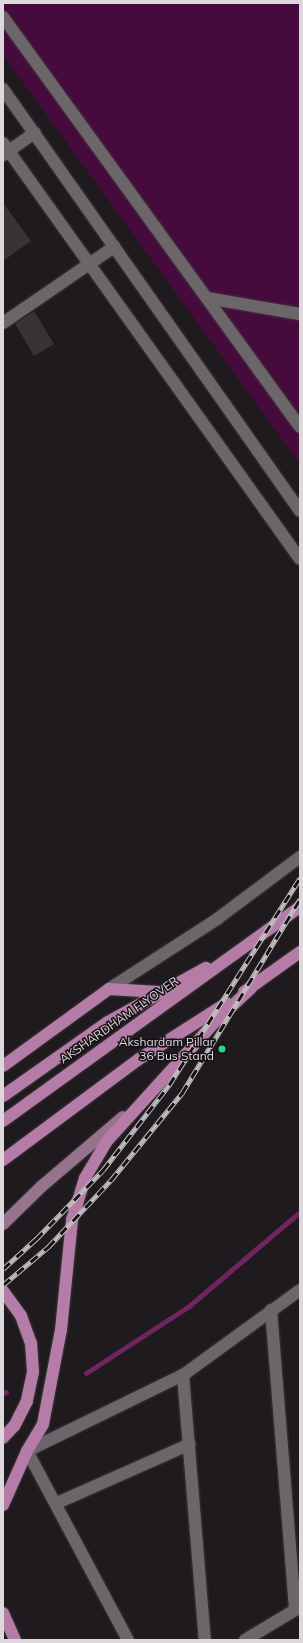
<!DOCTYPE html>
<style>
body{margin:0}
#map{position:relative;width:303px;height:1643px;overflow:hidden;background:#1f1a1e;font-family:Mulish,sans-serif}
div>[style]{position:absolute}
.green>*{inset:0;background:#460b3c}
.stream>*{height:5px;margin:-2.5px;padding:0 2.5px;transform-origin:2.5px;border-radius:2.5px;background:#6e2560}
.building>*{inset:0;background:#393337}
.roads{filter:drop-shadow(0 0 1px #3c383b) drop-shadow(0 0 1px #3c383b)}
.minor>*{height:12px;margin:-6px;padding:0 6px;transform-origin:6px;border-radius:6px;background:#6c666b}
.major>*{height:12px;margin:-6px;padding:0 6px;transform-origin:6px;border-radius:6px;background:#97738e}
.highway>*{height:12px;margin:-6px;padding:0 6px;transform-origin:6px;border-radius:6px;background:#b47ca6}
.rail>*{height:4.5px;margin-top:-2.25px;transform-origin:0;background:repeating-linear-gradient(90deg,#161115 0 9px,#c0bcbf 0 18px);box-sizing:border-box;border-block:1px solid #c0bcbf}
.dots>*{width:11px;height:11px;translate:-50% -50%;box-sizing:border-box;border:2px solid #161115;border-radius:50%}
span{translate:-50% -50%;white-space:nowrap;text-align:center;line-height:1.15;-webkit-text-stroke:3px #161115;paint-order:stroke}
.street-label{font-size:12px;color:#dcd8db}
.poi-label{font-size:12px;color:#dcd8db}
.right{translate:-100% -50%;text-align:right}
.frame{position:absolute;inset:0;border:4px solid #dcd8db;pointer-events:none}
</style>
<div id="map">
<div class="green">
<div style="clip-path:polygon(3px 3px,300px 3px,300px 464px,3px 55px)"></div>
</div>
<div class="stream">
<div style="left:86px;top:1373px;width:123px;rotate:-33deg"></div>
<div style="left:189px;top:1306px;width:145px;rotate:-40.3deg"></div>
<div style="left:3px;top:1393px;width:3px;rotate:-18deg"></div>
</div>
<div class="building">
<div style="clip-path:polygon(3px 203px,31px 241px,3px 261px)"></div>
<div style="clip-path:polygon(34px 311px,54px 344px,34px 356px,15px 324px)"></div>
</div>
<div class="roads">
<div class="minor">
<div style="left:3px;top:17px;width:506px;rotate:54.08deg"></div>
<div style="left:3px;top:89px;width:516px;rotate:54.86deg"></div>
<div style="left:3px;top:143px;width:511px;rotate:54.48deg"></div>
<div style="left:3px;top:155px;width:39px;rotate:-35deg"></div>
<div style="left:207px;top:298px;width:94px;rotate:9.8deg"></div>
<div style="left:3px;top:323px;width:135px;rotate:-34.4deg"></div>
<div style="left:109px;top:989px;width:129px;rotate:-32.9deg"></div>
<div style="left:217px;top:919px;width:104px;rotate:-36.8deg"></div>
<div style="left:271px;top:1310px;width:301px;rotate:85.4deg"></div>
<div style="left:183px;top:1375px;width:266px;rotate:85.3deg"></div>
<div style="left:57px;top:1503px;width:145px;rotate:-23.9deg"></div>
<div style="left:128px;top:1640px;width:214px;rotate:-118.1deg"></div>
<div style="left:27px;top:1451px;width:174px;rotate:-26deg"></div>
<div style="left:183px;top:1375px;width:145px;rotate:-36deg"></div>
<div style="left:245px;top:1640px;width:64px;rotate:-31deg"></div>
</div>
<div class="major">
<div style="left:3px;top:1224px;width:54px;rotate:-44.3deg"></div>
<div style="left:42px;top:1186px;width:106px;rotate:-40.4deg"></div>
</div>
<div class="highway">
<div style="left:244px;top:992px;width:69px;rotate:-35.5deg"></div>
<div style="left:3px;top:1066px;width:131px;rotate:-36deg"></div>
<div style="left:109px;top:989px;width:50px;rotate:3.4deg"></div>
<div style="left:3px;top:1096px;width:128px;rotate:-35.2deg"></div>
<div style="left:108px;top:1022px;width:112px;rotate:-28.9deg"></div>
<div style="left:3px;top:1121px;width:366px;rotate:-35.8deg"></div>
<div style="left:3px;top:1160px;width:169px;rotate:-36.6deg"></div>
<div style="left:139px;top:1059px;width:104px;rotate:-32.5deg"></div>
<div style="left:3px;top:1291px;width:31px;rotate:54deg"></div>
<div style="left:21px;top:1316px;width:29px;rotate:70deg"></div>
<div style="left:31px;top:1343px;width:29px;rotate:86deg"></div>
<div style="left:33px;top:1372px;width:30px;rotate:102deg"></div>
<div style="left:27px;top:1401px;width:28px;rotate:117deg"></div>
<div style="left:14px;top:1426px;width:16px;rotate:133deg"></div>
<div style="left:3px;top:1505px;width:59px;rotate:-66deg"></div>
<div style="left:27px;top:1451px;width:31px;rotate:-59deg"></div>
<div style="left:43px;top:1424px;width:96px;rotate:-79.2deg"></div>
<div style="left:61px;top:1330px;width:111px;rotate:-84.3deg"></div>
<div style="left:72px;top:1220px;width:44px;rotate:-72.8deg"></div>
<div style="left:85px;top:1178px;width:43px;rotate:-59.3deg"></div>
<div style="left:107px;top:1141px;width:162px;rotate:-47.8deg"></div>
<div style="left:216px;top:1021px;width:48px;rotate:-43.3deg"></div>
<div style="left:3px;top:1613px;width:30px;rotate:66deg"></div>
</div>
</div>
<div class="rail">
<div style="left:3px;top:1269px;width:45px;rotate:-42.3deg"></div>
<div style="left:36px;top:1239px;width:96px;rotate:-45.8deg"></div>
<div style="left:103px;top:1170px;width:108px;rotate:-52.2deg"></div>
<div style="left:169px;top:1085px;width:245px;rotate:-57.7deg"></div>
<div style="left:3px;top:1285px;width:59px;rotate:-40.2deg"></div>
<div style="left:48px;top:1247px;width:92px;rotate:-46.8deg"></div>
<div style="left:111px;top:1180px;width:112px;rotate:-50.8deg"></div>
<div style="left:182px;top:1093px;width:227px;rotate:-58.7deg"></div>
</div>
<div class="dots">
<div style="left:222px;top:1049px;background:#29d885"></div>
</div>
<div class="street-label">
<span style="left:119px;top:1020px;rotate:-35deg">AKSHARDHAM FLYOVER</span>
</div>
<div class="poi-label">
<span class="right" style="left:214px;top:1049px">Akshardam Pillar<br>36 Bus Stand</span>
</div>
<div class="frame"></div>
</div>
